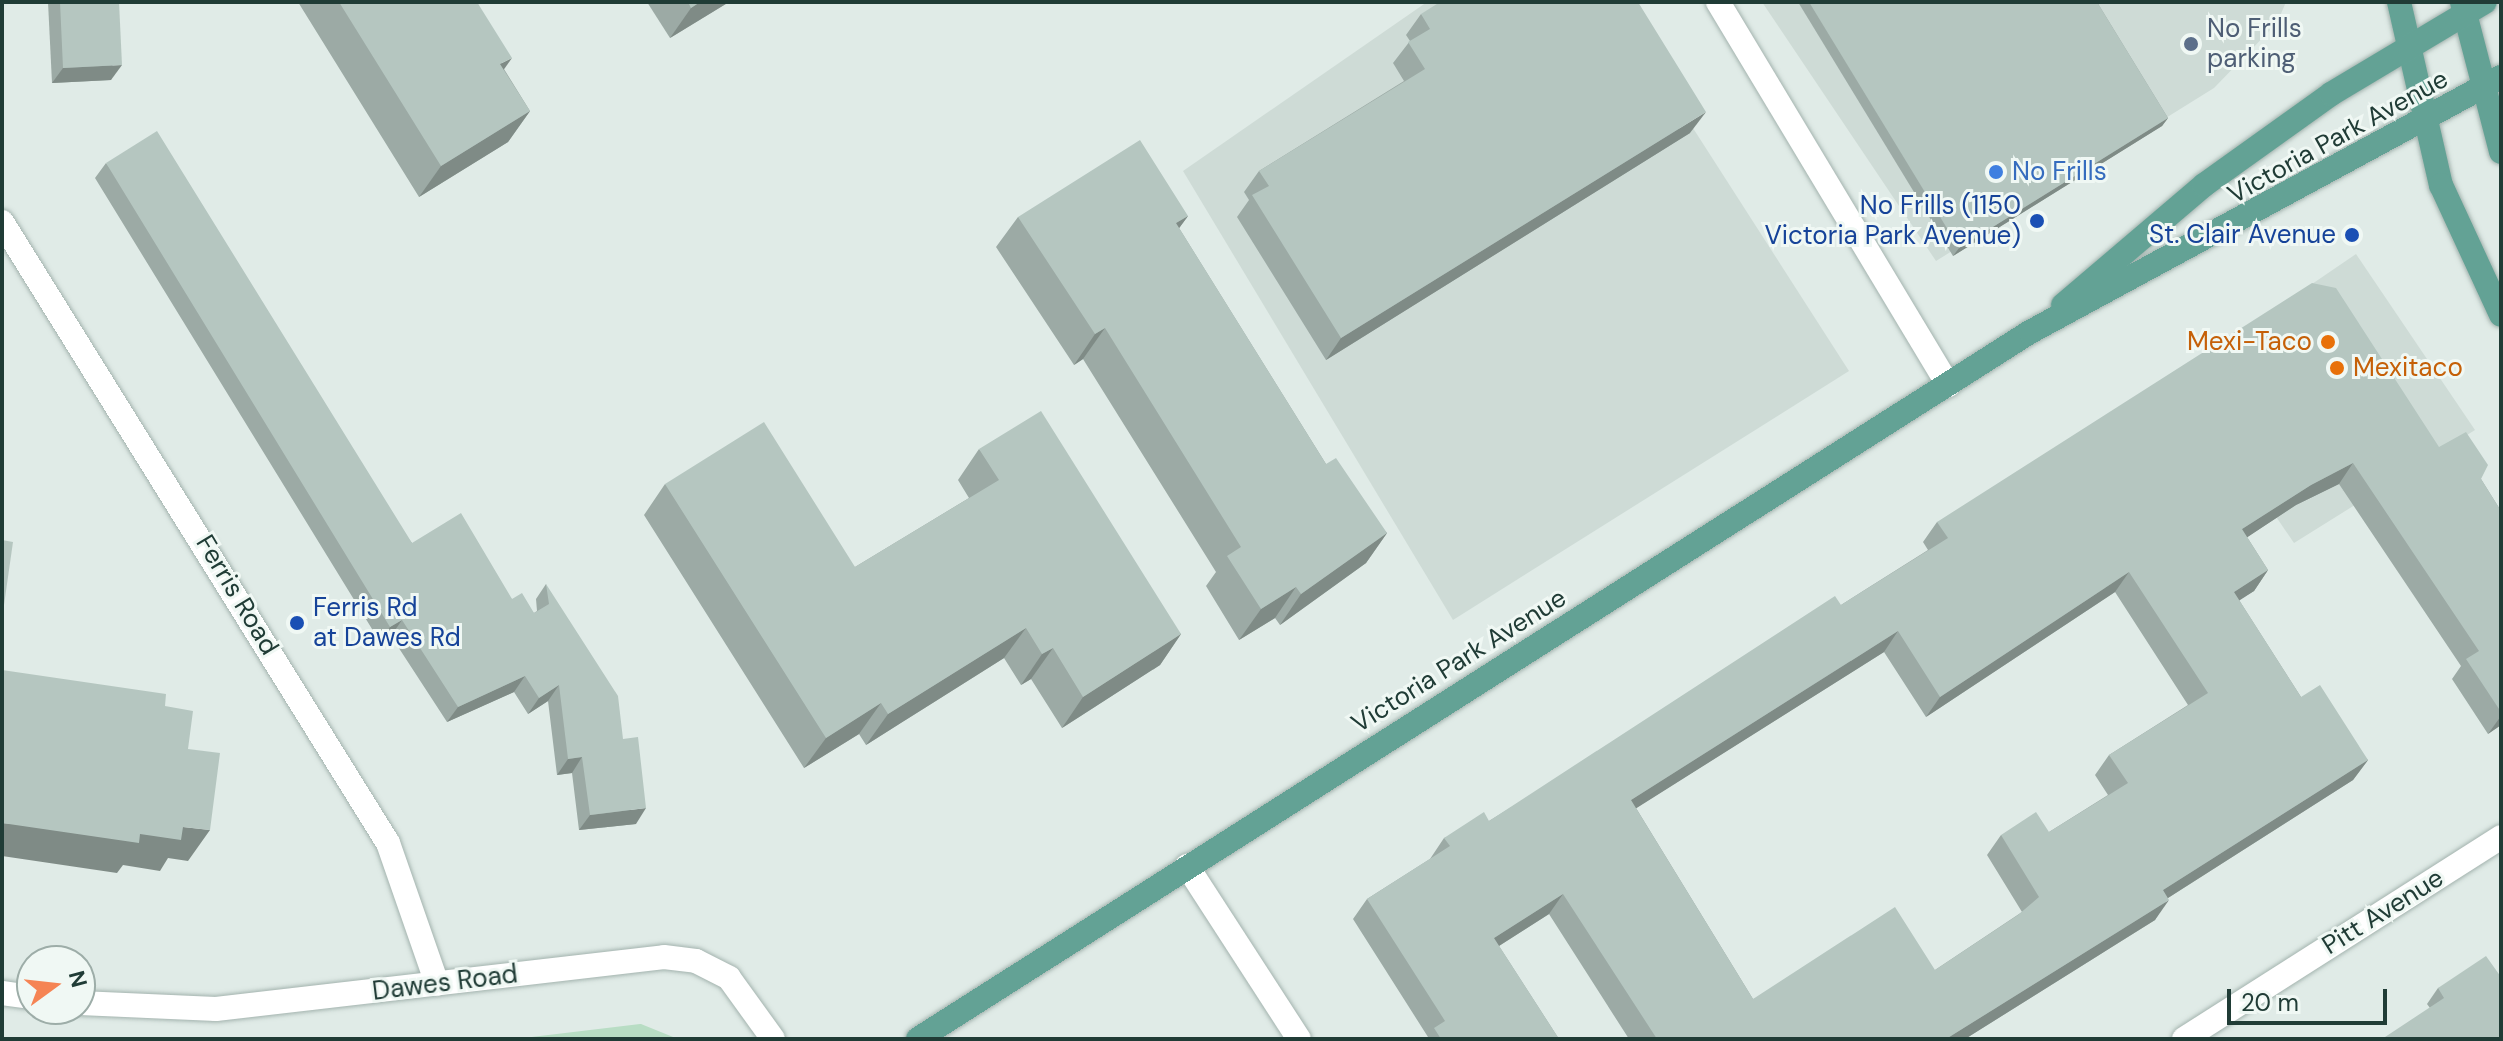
<!DOCTYPE html>
<style>
body{margin:0}
#map{position:relative;width:2503px;height:1041px;overflow:hidden;background:#e0ebe7;font-family:"DM Sans",sans-serif}
div>[style]{position:absolute}
.built>*{inset:0;background:#cedbd6}
.green>*{inset:0;background:#b8ddc4}
.roads{filter:drop-shadow(0 0 2px #a3b3ae) drop-shadow(0 0 2px #a3b3ae)}
.minor>*{height:24px;margin:-12px;padding:0 12px;transform-origin:12px;border-radius:12px;background:#fff}
.major>*{height:24px;margin:-12px;padding:0 12px;transform-origin:12px;border-radius:12px;background:#63a295}
.wall>*{inset:0;background:#9caaa5}
.shaded-wall>*{inset:0;background:#7f8b86}
.building>*{inset:0;background:#b5c6c0}
.dots>*{width:22px;height:22px;translate:-50% -50%;box-sizing:border-box;border:4px solid #f0f8f4;border-radius:50%}
span{translate:-50% -50%;white-space:nowrap;text-align:center;line-height:1.15;-webkit-text-stroke:6px #f0f8f4;paint-order:stroke}
.service-label{font-size:26px;color:#4e5e75}
.left{translate:0 -50%;text-align:left}
.street-label{font-size:26px;color:#203c36}
.shop-label{font-size:26px;color:#366cbe}
.transit-label{font-size:26px;color:#164399}
.right{translate:-100% -50%;text-align:right}
.food-label{font-size:26px;color:#c56008}
.frame{position:absolute;inset:0;border:4px solid #203c36;pointer-events:none}
.north{position:absolute;left:16px;top:945px;width:80px;height:80px;box-sizing:border-box;background:#f0f8f4;border:2px solid #9dada8;border-radius:50%;rotate:75deg;font-size:22px;font-weight:700;line-height:32px;text-align:center;color:#203c36}
.north::after{content:'';display:block;margin:auto;width:28px;height:36px;background:#f58454;clip-path:polygon(50% 0,100% 100%,50% 72%,0 100%)}
.scale{position:absolute;left:2227px;top:989px;width:160px;height:36px;box-sizing:border-box;border:4px solid #203c36;border-top:0;padding-left:10px;font-size:24px;line-height:28px;white-space:nowrap;color:#203c36;-webkit-text-stroke:6px #f0f8f4;paint-order:stroke}
</style>
<div id="map">
<div class="built">
<div style="clip-path:polygon(1427px 2px,1612px 2px,1849px 371px,1453px 620px,1183px 171px)"></div>
<div style="clip-path:polygon(1762px 2px,2286px 2px,2277px 23px,2214px 88px,1936px 261px)"></div>
<div style="clip-path:polygon(2356px 254px,2475px 430px,2294px 543px,2179px 375px)"></div>
</div>
<div class="green">
<div style="clip-path:polygon(641px 1024px,678px 1039px,515px 1039px,640px 1024px)"></div>
</div>
<div class="roads">
<div class="minor">
<div style="left:1718px;top:2px;width:447px;rotate:59deg"></div>
<div style="left:2px;top:222px;width:731px;rotate:58.14deg"></div>
<div style="left:388px;top:843px;width:149px;rotate:70.8deg"></div>
<div style="left:1187px;top:866px;width:206px;rotate:57.1deg"></div>
<div style="left:2px;top:993px;width:30px;rotate:8deg"></div>
<div style="left:80px;top:1003px;width:136px;rotate:2.5deg"></div>
<div style="left:216px;top:1009px;width:451px;rotate:-6.6deg"></div>
<div style="left:664px;top:957px;width:32px;rotate:7deg"></div>
<div style="left:696px;top:961px;width:37px;rotate:27deg"></div>
<div style="left:729px;top:978px;width:75px;rotate:54.2deg"></div>
<div style="left:2184px;top:1039px;width:376px;rotate:-32.5deg"></div>
</div>
<div class="major">
<div style="left:2399px;top:2px;width:188px;rotate:77.1deg"></div>
<div style="left:2441px;top:185px;width:143px;rotate:65.2deg"></div>
<div style="left:2462px;top:2px;width:155px;rotate:75.4deg"></div>
<div style="left:2063px;top:305px;width:185px;rotate:-40.4deg"></div>
<div style="left:2204px;top:185px;width:156px;rotate:-35.6deg"></div>
<div style="left:2331px;top:94px;width:179px;rotate:-30.9deg"></div>
<div style="left:918px;top:1039px;width:1318px;rotate:-32.45deg"></div>
<div style="left:2030px;top:332px;width:536px;rotate:-28.43deg"></div>
</div>
</div>
<div class="wall">
<div style="clip-path:polygon(48px 2px,119px 2px,111px 80px,52px 83px)"></div>
<div style="clip-path:polygon(298px 2px,477px 2px,504px 69px,530px 111px,508px 142px,419px 197px)"></div>
<div style="clip-path:polygon(647px 2px,729px 2px,670px 38px)"></div>
<div style="clip-path:polygon(1798px 2px,2097px 2px,2168px 118px,2162px 126px,1953px 256px)"></div>
<div style="clip-path:polygon(1421px 14px,1690px 133px,1326px 360px,1237px 217px,1249px 200px,1244px 192px,1259px 171px,1404px 81px,1393px 63px,1410px 41px,1406px 35px)"></div>
<div style="clip-path:polygon(106px 163px,412px 543px,512px 599px,534px 613px,537px 611px,536px 599px,546px 584px,636px 824px,579px 830px,572px 773px,557px 775px,548px 701px,528px 714px,514px 692px,447px 722px,391px 636px,380px 642px,95px 178px)"></div>
<div style="clip-path:polygon(1188px 216px,1179px 228px,1326px 464px,1387px 533px,1366px 563px,1280px 625px,1275px 618px,1239px 640px,1206px 586px,1216px 572px,1083px 359px,1074px 365px,996px 247px,1018px 217px)"></div>
<div style="clip-path:polygon(evenodd,2439px 447px,2481px 479px,2501px 511px,2501px 725px,2488px 734px,2452px 679px,2461px 666px,2339px 484px,2296px 505px,2247px 537px,2268px 570px,2254px 591px,2239px 600px,2301px 697px,2368px 760px,2353px 780px,2168px 898px,2155px 920px,1965px 1039px,1629px 1039px,1549px 914px,1499px 946px,1559px 1039px,1426px 1039px,1428px 1037px,1353px 919px,1367px 899px,1430px 859px,1444px 838px,1489px 821px,1841px 605px,1928px 550px,1923px 542px,1937px 522px,2439px 447px,2115px 592px,2188px 705px,2109px 755px,2095px 775px,2108px 795px,2049px 832px,2001px 835px,1987px 855px,2022px 912px,1935px 970px,1753px 999px,1636px 808px,1884px 652px,1926px 717px,2115px 592px)"></div>
<div style="clip-path:polygon(979px 449px,1181px 634px,1160px 665px,1062px 728px,1031px 679px,1021px 685px,1004px 658px,866px 745px,859px 734px,804px 768px,644px 515px,665px 484px,855px 567px,969px 498px,958px 480px)"></div>
<div style="clip-path:polygon(2501px 977px,2430px 1008px,2427px 1004px,2438px 988px)"></div>
</div>
<div class="shaded-wall">
<div style="clip-path:polygon(700px 2px,729px 2px,670px 38px,691px 8px)"></div>
<div style="clip-path:polygon(512px 58px,490px 89px,500px 64px)"></div>
<div style="clip-path:polygon(122px 65px,111px 80px,52px 83px,63px 68px)"></div>
<div style="clip-path:polygon(530px 111px,508px 142px,419px 197px,441px 166px)"></div>
<div style="clip-path:polygon(1706px 112px,1690px 133px,1326px 360px,1341px 338px)"></div>
<div style="clip-path:polygon(2168px 118px,2162px 126px,1953px 256px,1959px 248px)"></div>
<div style="clip-path:polygon(1188px 216px,1166px 246px,1176px 223px)"></div>
<div style="clip-path:polygon(1105px 328px,1083px 359px,1074px 365px,1095px 334px)"></div>
<div style="clip-path:polygon(2353px 463px,2339px 484px,2296px 505px,2228px 550px,2242px 529px,2311px 485px)"></div>
<div style="clip-path:polygon(1387px 533px,1366px 563px,1280px 625px,1301px 594px)"></div>
<div style="clip-path:polygon(2268px 570px,2254px 591px,2220px 613px,2234px 592px)"></div>
<div style="clip-path:polygon(2129px 572px,2115px 592px,1926px 717px,1940px 697px)"></div>
<div style="clip-path:polygon(1296px 587px,1275px 618px,1239px 640px,1261px 609px)"></div>
<div style="clip-path:polygon(402px 620px,391px 636px,380px 642px,390px 627px)"></div>
<div style="clip-path:polygon(1026px 628px,1004px 658px,866px 745px,888px 714px)"></div>
<div style="clip-path:polygon(1898px 631px,1884px 652px,1616px 821px,1631px 800px)"></div>
<div style="clip-path:polygon(1181px 634px,1160px 665px,1062px 728px,1083px 697px)"></div>
<div style="clip-path:polygon(1053px 648px,1031px 679px,1021px 685px,1042px 654px)"></div>
<div style="clip-path:polygon(525px 676px,514px 692px,447px 722px,458px 707px)"></div>
<div style="clip-path:polygon(559px 685px,548px 701px,528px 714px,539px 698px)"></div>
<div style="clip-path:polygon(881px 703px,859px 734px,804px 768px,826px 738px)"></div>
<div style="clip-path:polygon(2501px 716px,2501px 725px,2488px 734px)"></div>
<div style="clip-path:polygon(582px 757px,572px 773px,557px 775px,568px 759px)"></div>
<div style="clip-path:polygon(2368px 760px,2353px 780px,2149px 910px,2163px 890px)"></div>
<div style="clip-path:polygon(646px 808px,636px 824px,579px 830px,590px 815px)"></div>
<div style="clip-path:polygon(2px 823px,140px 834px,183px 827px,210px 830px,188px 861px,168px 858px,160px 871px,123px 865px,117px 873px,2px 856px)"></div>
<div style="clip-path:polygon(1563px 894px,1549px 914px,1480px 958px,1494px 938px)"></div>
<div style="clip-path:polygon(2169px 900px,2155px 920px,1965px 1039px,1946px 1039px)"></div>
</div>
<div class="building">
<div style="clip-path:polygon(60px 2px,119px 2px,122px 65px,63px 68px)"></div>
<div style="clip-path:polygon(339px 2px,477px 2px,512px 58px,500px 64px,530px 111px,441px 166px)"></div>
<div style="clip-path:polygon(688px 2px,700px 2px,691px 8px)"></div>
<div style="clip-path:polygon(1440px 2px,1638px 2px,1706px 112px,1341px 338px,1252px 195px,1269px 186px,1259px 171px,1425px 69px,1408px 42px,1430px 29px,1421px 14px)"></div>
<div style="clip-path:polygon(1809px 2px,2097px 2px,2168px 118px,1959px 248px)"></div>
<div style="clip-path:polygon(157px 131px,412px 543px,461px 513px,512px 599px,522px 593px,534px 613px,549px 604px,546px 584px,618px 696px,623px 739px,638px 737px,646px 808px,590px 815px,582px 757px,568px 759px,559px 685px,539px 698px,525px 676px,458px 707px,402px 620px,390px 627px,106px 163px)"></div>
<div style="clip-path:polygon(1140px 140px,1188px 216px,1176px 223px,1326px 464px,1336px 458px,1387px 533px,1301px 594px,1296px 587px,1261px 609px,1227px 556px,1241px 547px,1105px 328px,1095px 334px,1018px 217px)"></div>
<div style="clip-path:polygon(evenodd,2312px 283px,2336px 288px,2439px 447px,2466px 432px,2488px 465px,2481px 479px,2501px 511px,2501px 712px,2466px 659px,2479px 651px,2353px 463px,2311px 485px,2242px 529px,2268px 570px,2234px 592px,2301px 697px,2320px 685px,2368px 760px,2163px 890px,2169px 900px,1946px 1039px,1657px 1039px,1563px 894px,1494px 938px,1559px 1039px,1441px 1039px,1434px 1028px,1445px 1021px,1367px 899px,1450px 846px,1444px 838px,1484px 812px,1489px 821px,1835px 596px,1841px 605px,1948px 538px,1937px 522px,2312px 283px,2129px 572px,2208px 693px,2109px 755px,2128px 783px,2049px 832px,2036px 812px,2001px 835px,2039px 897px,2018px 915px,1935px 970px,1895px 907px,1753px 999px,1631px 800px,1898px 631px,1940px 697px,2129px 572px)"></div>
<div style="clip-path:polygon(1041px 411px,1181px 634px,1083px 697px,1053px 648px,1042px 654px,1026px 628px,888px 714px,881px 703px,826px 738px,665px 484px,764px 422px,855px 567px,999px 480px,979px 449px)"></div>
<div style="clip-path:polygon(2px 540px,13px 542px,2px 619px)"></div>
<div style="clip-path:polygon(2px 670px,166px 694px,165px 706px,193px 711px,188px 749px,220px 753px,210px 830px,183px 827px,181px 840px,140px 834px,139px 843px,2px 823px)"></div>
<div style="clip-path:polygon(2486px 956px,2501px 977px,2501px 1039px,2382px 1039px,2444px 998px,2438px 988px)"></div>
</div>
<div class="dots">
<div style="left:2191px;top:44px;background:#5c6f8a"></div>
<div style="left:1996px;top:172px;background:#3f7fe0"></div>
<div style="left:2037px;top:221px;background:#1a4fb4"></div>
<div style="left:2352px;top:235px;background:#1a4fb4"></div>
<div style="left:2328px;top:342px;background:#e8710a"></div>
<div style="left:2337px;top:368px;background:#e8710a"></div>
<div style="left:297px;top:623px;background:#1a4fb4"></div>
</div>
<div class="service-label">
<span class="left" style="left:2207px;top:44px">No Frills<br>parking</span>
</div>
<div class="street-label">
<span style="left:2338px;top:137px;rotate:-29deg">Victoria Park Avenue</span>
<span style="left:237px;top:595px;rotate:59deg">Ferris Road</span>
<span style="left:1459px;top:661px;rotate:-32deg">Victoria Park Avenue</span>
<span style="left:2383px;top:912px;rotate:-32deg">Pitt Avenue</span>
<span style="left:445px;top:983px;rotate:-7deg">Dawes Road</span>
</div>
<div class="shop-label">
<span class="left" style="left:2012px;top:172px">No Frills</span>
</div>
<div class="transit-label">
<span class="right" style="left:2021px;top:221px">No Frills (1150<br>Victoria Park Avenue)</span>
<span class="right" style="left:2336px;top:235px">St. Clair Avenue</span>
<span class="left" style="left:313px;top:623px">Ferris Rd<br>at Dawes Rd</span>
</div>
<div class="food-label">
<span class="right" style="left:2312px;top:342px">Mexi-Taco</span>
<span class="left" style="left:2353px;top:368px">Mexitaco</span>
</div>
<div class="frame"></div>
<div class="north">N</div>
<div class="scale">20 m</div>
</div>
